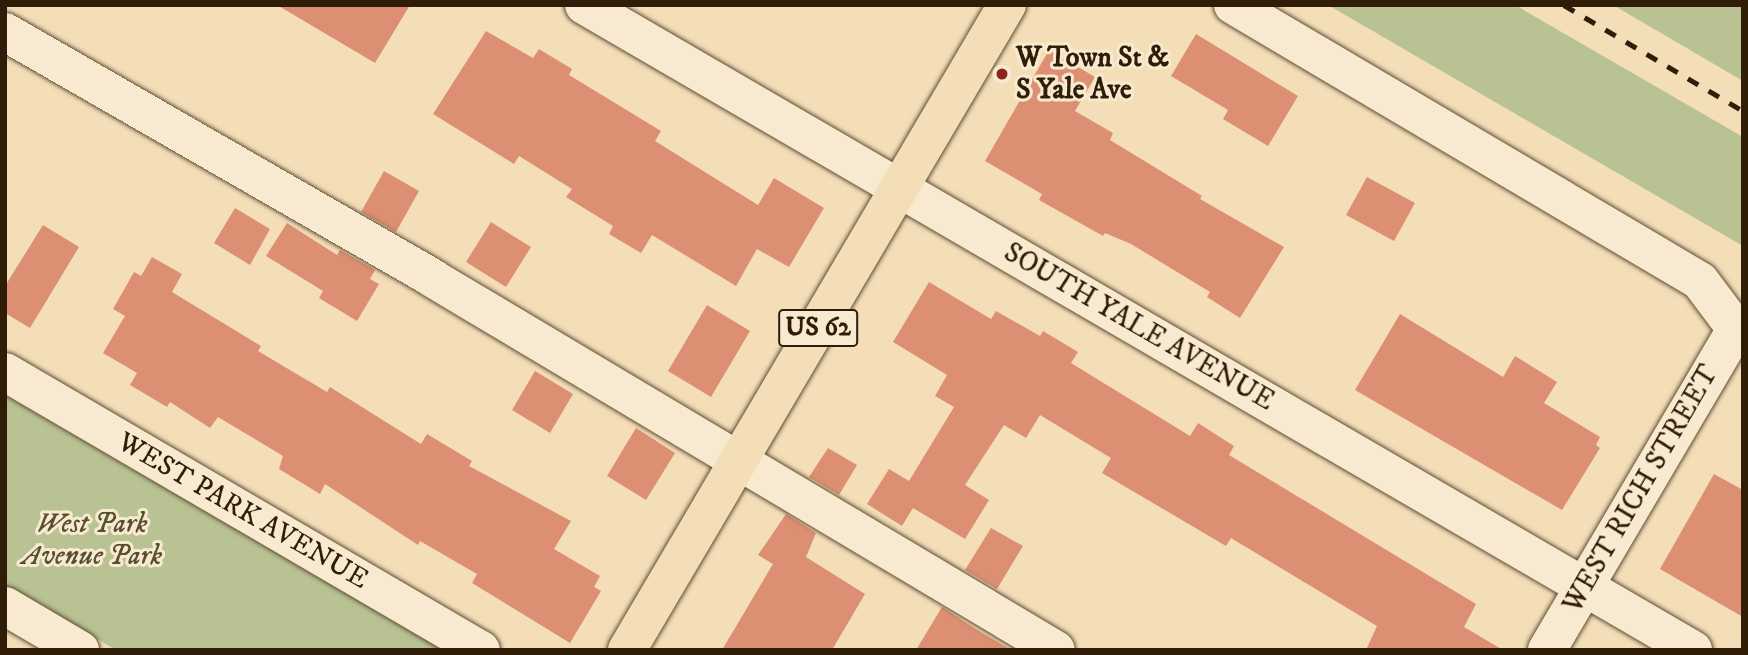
<!DOCTYPE html>
<style>
body{margin:0}
#map{position:relative;width:1748px;height:655px;overflow:hidden;background:#f4deb8;font-family:"IM FELL DW Pica",serif}
div>[style]{position:absolute}
.green>*{inset:0;background:#b8c292}
.building>*{inset:0;background:#dc8f73}
.roads{filter:drop-shadow(0 0 2px #604d33) drop-shadow(0 0 2px #604d33)}
.minor>*{height:38px;margin:-19px;padding:0 19px;transform-origin:19px;border-radius:19px;background:#f8ead1}
.major>*{height:38px;margin:-19px;padding:0 19px;transform-origin:19px;border-radius:19px;background:#f4deb8}
.rail>*{height:5px;margin-top:-2.5px;transform-origin:0;background:repeating-linear-gradient(90deg,#2f1d07 0 12px,transparent 0 24px)}
.dots>*{width:19px;height:19px;translate:-50% -50%;box-sizing:border-box;border:4px solid #f8ead1;border-radius:50%}
span{translate:-50% -50%;white-space:nowrap;text-align:center;line-height:1.15;-webkit-text-stroke:6px #f8ead1;paint-order:stroke}
.shield-label span{padding:2px 5px;background:#f8ead1;border:2px solid;border-radius:5px;-webkit-text-stroke-width:0}
.shield-label{font-size:26px;color:#2f1d07;font-weight:700}
.poi-label{font-size:28px;color:#2f1d07;font-weight:700}
.left{translate:0 -50%;text-align:left}
.street-label{font-size:28px;color:#2f1d07}
.park-label{font-size:28px;color:#584f31;font-style:italic}
.frame{position:absolute;inset:0;border:7px solid #2f1d07;pointer-events:none}
</style>
<div id="map">
<div class="green">
<div style="clip-path:polygon(1328px 5px,1515px 5px,1743px 137px,1743px 246px)"></div>
<div style="clip-path:polygon(1613px 5px,1743px 5px,1743px 81px)"></div>
<div style="clip-path:polygon(5px 395px,444px 650px,116px 650px,5px 585px)"></div>
</div>
<div class="building">
<div style="clip-path:polygon(277px 5px,410px 5px,375px 63px)"></div>
<div style="clip-path:polygon(486px 31px,533px 58px,539px 49px,572px 69px,569px 75px,661px 131px,655px 141px,758px 205px,774px 178px,824px 208px,789px 267px,757px 249px,736px 286px,652px 235px,641px 253px,609px 234px,613px 226px,566px 197px,572px 189px,519px 156px,514px 164px,433px 114px)"></div>
<div style="clip-path:polygon(1196px 34px,1298px 96px,1268px 146px,1223px 119px,1228px 110px,1171px 76px)"></div>
<div style="clip-path:polygon(1049px 50px,1095px 77px,1075px 111px,1113px 133px,1110px 140px,1202px 196px,1200px 199px,1284px 247px,1240px 318px,1207px 297px,1210px 292px,1131px 244px,1105px 233px,1103px 236px,1039px 200px,1042px 194px,985px 161px)"></div>
<div style="clip-path:polygon(384px 171px,419px 191px,396px 232px,361px 212px)"></div>
<div style="clip-path:polygon(1367px 177px,1415px 203px,1394px 241px,1346px 215px)"></div>
<div style="clip-path:polygon(235px 208px,270px 229px,250px 265px,214px 243px)"></div>
<div style="clip-path:polygon(491px 222px,531px 247px,506px 287px,466px 262px)"></div>
<div style="clip-path:polygon(287px 223px,337px 255px,340px 250px,375px 270px,370px 279px,379px 284px,357px 321px,319px 298px,323px 291px,266px 256px)"></div>
<div style="clip-path:polygon(43px 225px,79px 247px,30px 328px,5px 313px,5px 286px)"></div>
<div style="clip-path:polygon(152px 257px,182px 274px,172px 292px,261px 346px,258px 351px,327px 392px,330px 387px,421px 444px,427px 434px,472px 461px,469px 466px,571px 521px,554px 549px,600px 576px,594px 587px,601px 591px,570px 643px,472px 583px,477px 574px,420px 541px,418px 545px,325px 484px,320px 494px,279px 469px,283px 456px,218px 417px,210px 428px,170px 402px,167px 407px,130px 385px,137px 373px,103px 353px,125px 316px,113px 309px,134px 272px,141px 276px)"></div>
<div style="clip-path:polygon(929px 282px,991px 319px,996px 311px,1040px 336px,1043px 331px,1078px 352px,1071px 363px,1190px 436px,1198px 423px,1234px 446px,1229px 455px,1476px 604px,1464px 627px,1503px 650px,1366px 650px,1377px 626px,1231px 538px,1226px 546px,1102px 473px,1111px 458px,1040px 415px,1026px 438px,1004px 425px,965px 485px,989px 500px,965px 539px,913px 508px,902px 526px,867px 504px,889px 469px,909px 481px,954px 407px,935px 396px,947px 375px,893px 342px)"></div>
<div style="clip-path:polygon(707px 305px,750px 331px,711px 397px,668px 371px)"></div>
<div style="clip-path:polygon(1400px 314px,1503px 377px,1515px 356px,1557px 382px,1544px 403px,1600px 437px,1596px 445px,1600px 448px,1562px 510px,1355px 390px)"></div>
<div style="clip-path:polygon(535px 371px,573px 394px,550px 433px,512px 410px)"></div>
<div style="clip-path:polygon(636px 428px,675px 453px,646px 500px,607px 476px)"></div>
<div style="clip-path:polygon(828px 448px,857px 465px,839px 495px,809px 477px)"></div>
<div style="clip-path:polygon(1714px 474px,1743px 490px,1743px 617px,1660px 569px)"></div>
<div style="clip-path:polygon(786px 514px,816px 533px,806px 557px,865px 594px,832px 650px,722px 650px,773px 564px,758px 555px)"></div>
<div style="clip-path:polygon(991px 528px,1023px 546px,997px 589px,965px 570px)"></div>
<div style="clip-path:polygon(942px 607px,974px 628px,1011px 650px,916px 650px)"></div>
</div>
<div class="roads">
<div class="minor">
<div style="left:584px;top:5px;width:1283px;rotate:30.18deg"></div>
<div style="left:1233px;top:5px;width:542px;rotate:30.58deg"></div>
<div style="left:1700px;top:281px;width:60px;rotate:53.1deg"></div>
<div style="left:1736px;top:329px;width:7px"></div>
<div style="left:5px;top:32px;width:493px;rotate:29.9deg"></div>
<div style="left:432px;top:278px;width:726px;rotate:30.8deg"></div>
<div style="left:5px;top:372px;width:551px;rotate:30.29deg"></div>
<div style="left:5px;top:606px;width:87px;rotate:30.4deg"></div>
<div style="left:1547px;top:650px;width:373px;rotate:-59.5deg"></div>
</div>
<div class="major">
<div style="left:627px;top:650px;width:749px;rotate:-59.5deg"></div>
</div>
</div>
<div class="rail">
<div style="left:1564px;top:5px;width:208px;rotate:30.6deg"></div>
</div>
<div class="dots">
<div style="left:1002px;top:74px;background:#8f2418"></div>
</div>
<div class="shield-label">
<span style="left:818px;top:328px">US 62</span>
</div>
<div class="poi-label">
<span class="left" style="left:1016px;top:74px">W Town St &amp;<br>S Yale Ave</span>
</div>
<div class="street-label">
<span style="left:1139px;top:327px;rotate:30deg">SOUTH YALE AVENUE</span>
<span style="left:1641px;top:489px;rotate:-60deg">WEST RICH STREET</span>
<span style="left:243px;top:511px;rotate:30deg">WEST PARK AVENUE</span>
</div>
<div class="park-label">
<span style="left:92px;top:540px">West Park<br>Avenue Park</span>
</div>
<div class="frame"></div>
</div>
